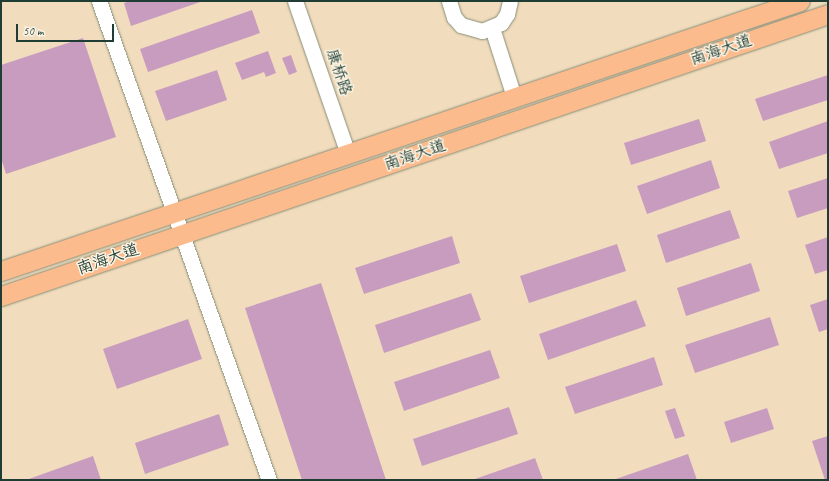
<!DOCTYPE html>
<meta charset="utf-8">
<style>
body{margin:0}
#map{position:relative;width:829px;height:481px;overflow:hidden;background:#f1ddbd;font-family:Caveat,"LXGW WenKai TC",sans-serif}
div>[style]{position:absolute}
.building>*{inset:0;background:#c89cbf}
.roads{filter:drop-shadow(0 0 1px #888d78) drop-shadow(0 0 1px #888d78)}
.minor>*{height:15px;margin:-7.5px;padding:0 7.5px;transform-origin:7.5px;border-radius:7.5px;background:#fff}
.major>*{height:19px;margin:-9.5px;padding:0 9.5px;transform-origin:9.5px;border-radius:9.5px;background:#fbbb8d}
span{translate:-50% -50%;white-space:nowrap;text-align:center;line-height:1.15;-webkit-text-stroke:3px #fcf5e5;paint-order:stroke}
.street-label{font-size:16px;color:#1f3d34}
.frame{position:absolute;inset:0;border:2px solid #1f3d34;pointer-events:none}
.scale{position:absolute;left:16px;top:24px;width:98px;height:18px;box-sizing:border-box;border:2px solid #1f3d34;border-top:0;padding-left:5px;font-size:12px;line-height:14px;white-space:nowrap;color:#1f3d34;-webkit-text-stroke:3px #fcf5e5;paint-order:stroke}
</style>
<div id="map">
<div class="building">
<div style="clip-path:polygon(130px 1px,203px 1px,131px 26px,124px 3px)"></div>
<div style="clip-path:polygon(252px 10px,260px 33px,148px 72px,140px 49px)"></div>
<div style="clip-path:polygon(83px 38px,116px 137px,6px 174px,1px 158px,1px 65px)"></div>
<div style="clip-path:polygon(268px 51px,276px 73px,266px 77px,264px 72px,242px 80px,235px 63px)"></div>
<div style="clip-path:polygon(291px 55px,297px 72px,289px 75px,282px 58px)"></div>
<div style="clip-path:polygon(217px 70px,227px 100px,166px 121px,155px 91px)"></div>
<div style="clip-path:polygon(828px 75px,828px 100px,763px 121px,755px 99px)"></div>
<div style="clip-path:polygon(699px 119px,706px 141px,631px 165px,624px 143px)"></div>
<div style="clip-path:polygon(828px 121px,828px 153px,779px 169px,769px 142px)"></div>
<div style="clip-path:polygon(711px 160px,720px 188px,647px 214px,637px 186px)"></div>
<div style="clip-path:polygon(828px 178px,828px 208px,797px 218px,788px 191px)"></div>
<div style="clip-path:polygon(730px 210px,740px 238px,666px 263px,657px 235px)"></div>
<div style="clip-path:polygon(452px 236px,460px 263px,364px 294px,355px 268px)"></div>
<div style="clip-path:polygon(828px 237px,828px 270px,815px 274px,805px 245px)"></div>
<div style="clip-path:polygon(617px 244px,626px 271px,529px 303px,520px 276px)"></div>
<div style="clip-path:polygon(751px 263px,760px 291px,686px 316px,677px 288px)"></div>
<div style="clip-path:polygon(321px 283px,386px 480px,302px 480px,245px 308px)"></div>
<div style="clip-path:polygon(471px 293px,481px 320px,384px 353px,375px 325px)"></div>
<div style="clip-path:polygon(828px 299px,828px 329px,819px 332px,810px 305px)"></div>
<div style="clip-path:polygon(636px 300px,646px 326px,548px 360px,539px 334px)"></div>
<div style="clip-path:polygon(770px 317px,779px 345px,695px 373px,685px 345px)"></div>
<div style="clip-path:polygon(188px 319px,202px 359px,117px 389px,103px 349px)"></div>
<div style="clip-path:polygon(490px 350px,500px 378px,404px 411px,394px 382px)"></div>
<div style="clip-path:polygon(654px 357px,663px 385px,575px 414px,565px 387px)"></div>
<div style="clip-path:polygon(509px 407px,518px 434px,422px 466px,413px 439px)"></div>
<div style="clip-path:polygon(675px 408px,685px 436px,675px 439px,665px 411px)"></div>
<div style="clip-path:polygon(767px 408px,774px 429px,731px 443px,724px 422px)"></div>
<div style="clip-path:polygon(219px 414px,229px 445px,145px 474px,135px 443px)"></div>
<div style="clip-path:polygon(828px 436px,828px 480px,825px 480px,812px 441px)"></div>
<div style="clip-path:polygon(688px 454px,697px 480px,613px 480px)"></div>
<div style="clip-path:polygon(93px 456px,101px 480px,26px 480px)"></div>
<div style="clip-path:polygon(535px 458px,543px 480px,472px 480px)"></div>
</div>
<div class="roads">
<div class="minor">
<div style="left:99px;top:1px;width:508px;rotate:70.46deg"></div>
<div style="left:295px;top:1px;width:162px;rotate:70.9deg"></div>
<div style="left:449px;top:1px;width:17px;rotate:73deg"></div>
<div style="left:454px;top:17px;width:11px;rotate:49deg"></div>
<div style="left:461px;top:25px;width:22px;rotate:16deg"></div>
<div style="left:482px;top:31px;width:21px;rotate:-23deg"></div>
<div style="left:501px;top:23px;width:11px;rotate:-56deg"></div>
<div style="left:507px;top:14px;width:13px;rotate:-77deg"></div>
<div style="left:492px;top:28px;width:72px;rotate:72.3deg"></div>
</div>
<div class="major">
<div style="left:1px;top:271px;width:843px;rotate:-18.67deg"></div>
<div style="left:1px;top:296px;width:874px;rotate:-18.83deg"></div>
</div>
</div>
<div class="street-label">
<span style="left:721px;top:50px;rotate:-19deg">南海大道</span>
<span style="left:339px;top:72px;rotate:71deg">康桥路</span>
<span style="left:415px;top:155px;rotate:-19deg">南海大道</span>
<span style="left:108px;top:259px;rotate:-19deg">南海大道</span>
</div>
<div class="frame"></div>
<div class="scale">50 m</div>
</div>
